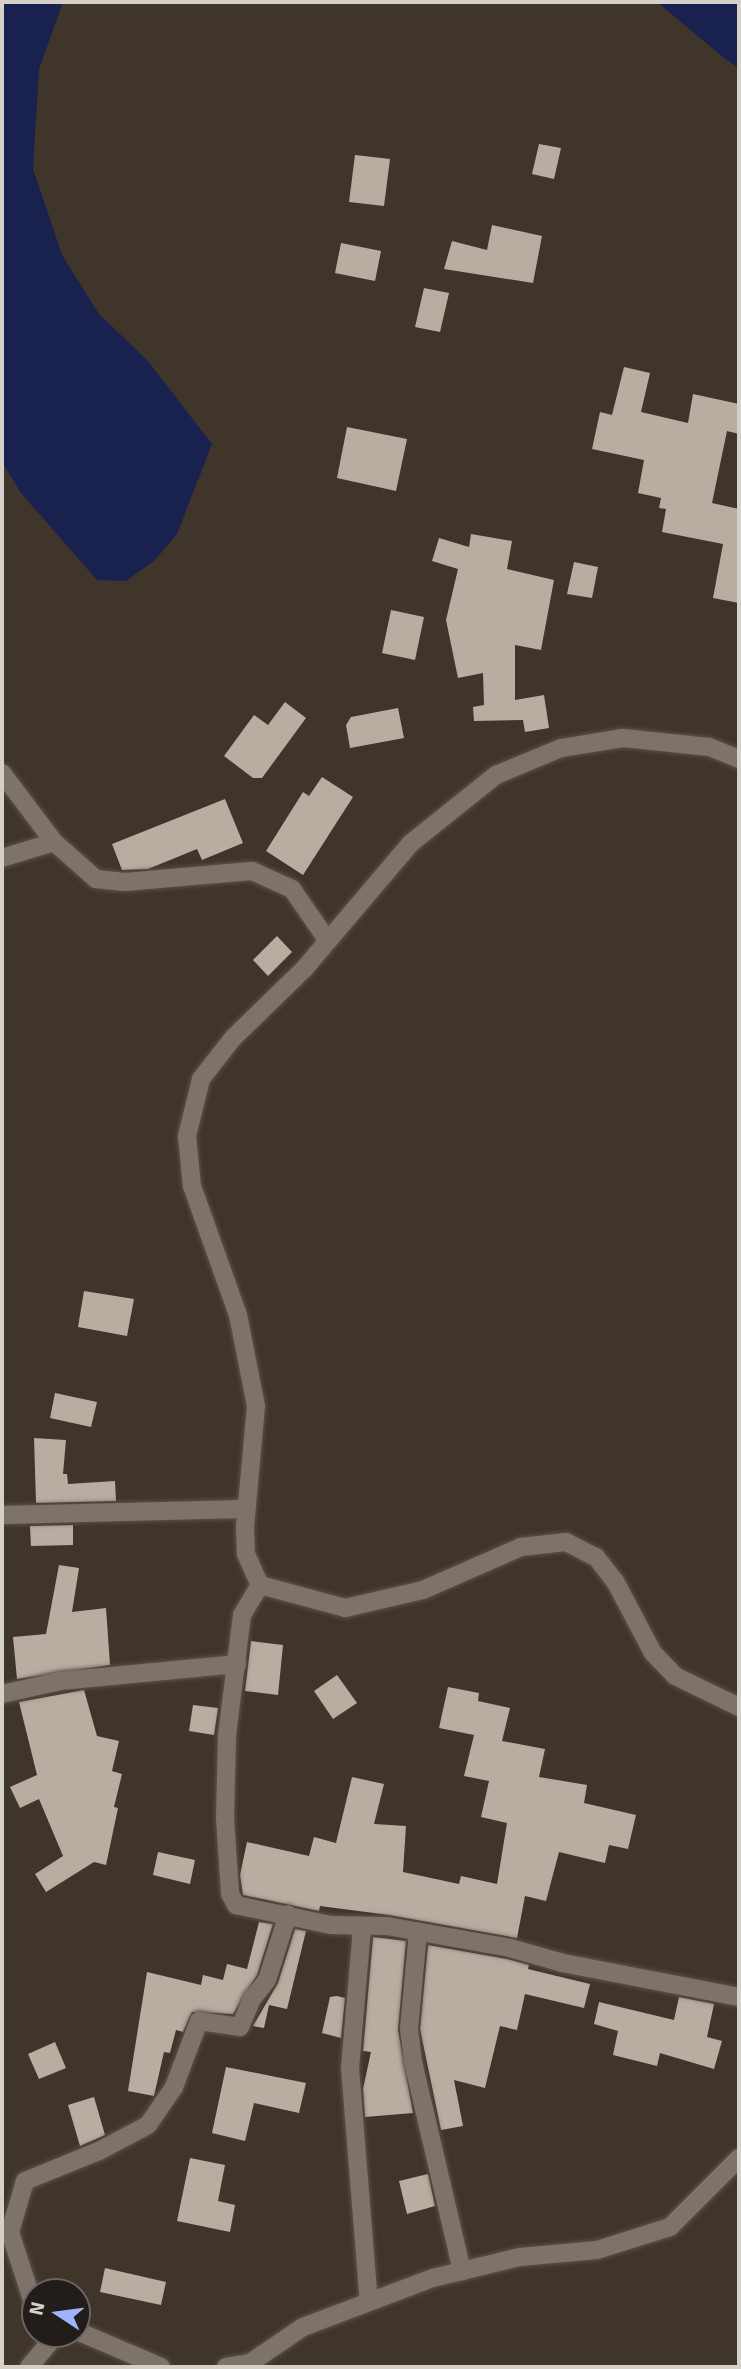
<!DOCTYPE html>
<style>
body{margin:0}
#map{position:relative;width:741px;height:2369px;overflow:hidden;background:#3f352b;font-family:Signika,sans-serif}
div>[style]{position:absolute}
.water>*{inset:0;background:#19214f}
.building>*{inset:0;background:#b9ada1}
.roads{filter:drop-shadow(0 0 2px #5b524a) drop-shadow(0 0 2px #5b524a)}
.street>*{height:18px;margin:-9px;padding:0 9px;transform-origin:9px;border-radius:9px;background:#7e7368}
.secondary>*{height:18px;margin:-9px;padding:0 9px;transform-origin:9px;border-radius:9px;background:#7e7368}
span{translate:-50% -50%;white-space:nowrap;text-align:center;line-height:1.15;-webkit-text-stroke:7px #221d19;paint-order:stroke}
.frame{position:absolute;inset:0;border:4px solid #d6d0ca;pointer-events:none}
.north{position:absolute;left:21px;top:2278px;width:70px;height:70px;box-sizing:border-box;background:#221d19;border:2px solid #6a6560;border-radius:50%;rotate:283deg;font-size:19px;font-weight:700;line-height:28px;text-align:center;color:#d6d0ca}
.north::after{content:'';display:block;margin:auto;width:24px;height:32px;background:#9fb3fd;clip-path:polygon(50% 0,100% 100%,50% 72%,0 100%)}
</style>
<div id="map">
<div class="water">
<div style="clip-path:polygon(2px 2px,63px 2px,39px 69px,33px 169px,62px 255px,99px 314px,148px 361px,212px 444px,177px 534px,154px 561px,126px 581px,97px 580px,21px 493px,2px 462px)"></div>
<div style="clip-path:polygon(657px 2px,739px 2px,739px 69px,723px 57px)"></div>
</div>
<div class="building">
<div style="clip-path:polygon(539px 144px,561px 148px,554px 179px,532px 174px)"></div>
<div style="clip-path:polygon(355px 155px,390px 159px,384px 206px,349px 202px)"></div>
<div style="clip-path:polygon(492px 225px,542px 236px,533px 283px,444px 269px,452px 241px,487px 250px)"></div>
<div style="clip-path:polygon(341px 243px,381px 251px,375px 281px,335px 273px)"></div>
<div style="clip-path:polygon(424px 288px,449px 293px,440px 332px,415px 327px)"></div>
<div style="clip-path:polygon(624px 367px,650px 373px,641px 412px,688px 423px,693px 394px,739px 404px,739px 434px,727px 431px,712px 503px,739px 509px,739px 603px,713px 598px,723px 544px,662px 532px,666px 509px,659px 508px,661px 498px,638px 493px,644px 460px,592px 449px,600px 412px,612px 415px)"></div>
<div style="clip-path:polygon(347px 427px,407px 439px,396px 491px,337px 478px)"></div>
<div style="clip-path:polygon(471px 534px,512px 541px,507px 569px,554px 580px,541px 650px,515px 645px,515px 700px,544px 695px,549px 728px,525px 732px,523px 720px,474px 721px,473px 707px,484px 705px,483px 673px,458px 678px,446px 620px,458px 569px,432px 561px,439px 538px,469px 547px)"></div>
<div style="clip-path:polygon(574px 562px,598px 567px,592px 598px,567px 594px)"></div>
<div style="clip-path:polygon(391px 610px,424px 617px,415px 660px,382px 653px)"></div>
<div style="clip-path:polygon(285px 702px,306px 718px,262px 778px,253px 778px,224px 756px,254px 715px,268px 725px)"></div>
<div style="clip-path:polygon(398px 708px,404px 738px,350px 748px,346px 725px,351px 717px)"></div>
<div style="clip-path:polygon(322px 777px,353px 797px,303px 875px,266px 851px,303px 792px,309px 796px)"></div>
<div style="clip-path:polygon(225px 799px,243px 843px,202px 860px,197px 849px,148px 869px,122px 870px,112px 844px)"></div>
<div style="clip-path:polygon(277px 936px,292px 952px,268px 976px,253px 960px)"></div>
<div style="clip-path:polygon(84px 1291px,134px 1299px,127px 1336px,78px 1327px)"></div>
<div style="clip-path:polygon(55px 1393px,97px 1402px,91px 1427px,50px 1418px)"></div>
<div style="clip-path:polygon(34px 1438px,66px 1440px,63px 1474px,67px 1474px,68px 1484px,115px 1481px,116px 1501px,36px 1503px)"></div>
<div style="clip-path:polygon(73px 1525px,73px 1545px,31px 1546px,30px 1526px)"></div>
<div style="clip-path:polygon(59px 1565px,79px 1568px,72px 1612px,106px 1608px,110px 1665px,17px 1679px,13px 1637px,46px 1634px)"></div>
<div style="clip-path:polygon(251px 1641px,283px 1645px,278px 1695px,245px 1691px)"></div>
<div style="clip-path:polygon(337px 1675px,357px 1703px,333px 1719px,314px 1691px)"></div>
<div style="clip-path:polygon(448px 1687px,479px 1693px,478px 1701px,510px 1708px,502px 1741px,545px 1749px,539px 1777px,587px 1785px,584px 1803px,636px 1815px,628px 1849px,609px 1845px,605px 1863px,559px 1852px,546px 1901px,525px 1896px,517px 1938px,389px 1915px,320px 1906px,319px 1911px,243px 1895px,240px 1875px,247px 1842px,309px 1856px,314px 1837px,336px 1843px,352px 1777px,384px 1784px,374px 1824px,406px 1826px,403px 1872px,459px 1884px,461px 1876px,497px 1884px,507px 1823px,481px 1817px,489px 1781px,464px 1776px,474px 1735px,439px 1728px)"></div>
<div style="clip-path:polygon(84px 1690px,97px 1736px,119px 1741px,112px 1771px,122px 1774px,114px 1807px,118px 1808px,106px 1865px,94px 1862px,46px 1892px,35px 1874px,63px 1856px,39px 1799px,20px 1808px,10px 1787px,37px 1775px,19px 1702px)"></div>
<div style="clip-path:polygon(193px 1705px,218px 1708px,214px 1735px,189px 1731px)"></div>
<div style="clip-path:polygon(158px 1852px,195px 1860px,190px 1884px,153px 1875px)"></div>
<div style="clip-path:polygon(259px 1922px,273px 1924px,257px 1975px,233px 2014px,192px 2012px,183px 2032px,176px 2030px,170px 2053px,164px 2052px,154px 2096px,128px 2091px,147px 1972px,201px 1985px,203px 1975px,223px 1980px,227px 1964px,247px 1969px)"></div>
<div style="clip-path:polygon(295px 1929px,306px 1931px,287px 2009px,269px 2005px,264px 2028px,253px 2026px,278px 1983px)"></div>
<div style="clip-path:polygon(373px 1937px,406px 1941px,398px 2030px,413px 2113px,365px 2117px,363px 2089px,371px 2052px,363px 2051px)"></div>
<div style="clip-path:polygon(428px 1945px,507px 1959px,529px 1965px,528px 1969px,590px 1984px,584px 2008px,525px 1994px,517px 2030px,500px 2026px,485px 2088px,454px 2080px,463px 2126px,441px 2130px,420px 2029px)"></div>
<div style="clip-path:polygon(337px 1996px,345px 1998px,341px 2038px,322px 2033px,330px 1997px)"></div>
<div style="clip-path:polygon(679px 1997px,714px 2004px,707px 2037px,722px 2041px,714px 2069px,660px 2053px,657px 2066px,613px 2055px,618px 2031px,594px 2024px,599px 2002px,674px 2020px)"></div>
<div style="clip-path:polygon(55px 2042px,66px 2068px,39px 2079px,28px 2054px)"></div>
<div style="clip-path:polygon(226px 2067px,306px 2083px,299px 2113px,254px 2103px,245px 2141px,212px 2133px)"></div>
<div style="clip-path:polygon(94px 2097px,105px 2135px,80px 2146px,68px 2105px)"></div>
<div style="clip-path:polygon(190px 2158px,225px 2165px,218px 2201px,235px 2205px,230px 2232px,177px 2221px)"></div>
<div style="clip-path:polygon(428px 2174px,435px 2206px,407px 2214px,399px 2181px)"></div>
<div style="clip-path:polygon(105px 2268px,166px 2282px,161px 2305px,100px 2292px)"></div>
</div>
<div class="roads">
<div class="street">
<div style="left:2px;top:773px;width:86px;rotate:53deg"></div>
<div style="left:2px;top:858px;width:54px;rotate:-17.1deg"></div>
<div style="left:54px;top:842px;width:56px;rotate:41.4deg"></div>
<div style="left:96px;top:879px;width:29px;rotate:6deg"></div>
<div style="left:125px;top:882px;width:127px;rotate:-5deg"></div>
<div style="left:252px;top:871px;width:44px;rotate:24.2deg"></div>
<div style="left:292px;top:889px;width:63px;rotate:55.3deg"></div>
<div style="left:2px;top:1515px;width:243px;rotate:-1.4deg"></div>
<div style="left:260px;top:1585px;width:35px;rotate:121deg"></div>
<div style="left:242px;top:1615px;width:122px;rotate:97.1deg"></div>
<div style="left:227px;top:1736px;width:82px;rotate:91.4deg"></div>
<div style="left:225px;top:1818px;width:76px;rotate:86.2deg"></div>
<div style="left:230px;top:1894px;width:13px;rotate:61deg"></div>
<div style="left:236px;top:1905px;width:97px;rotate:11.9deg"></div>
<div style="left:331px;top:1925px;width:56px;rotate:1deg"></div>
<div style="left:387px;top:1926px;width:125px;rotate:10.1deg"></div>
<div style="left:510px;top:1948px;width:55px;rotate:15.8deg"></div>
<div style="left:563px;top:1963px;width:179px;rotate:10.9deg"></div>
<div style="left:2px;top:1694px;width:59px;rotate:-12.6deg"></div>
<div style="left:60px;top:1681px;width:178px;rotate:-5.5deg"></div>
<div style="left:362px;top:1928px;width:141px;rotate:94.9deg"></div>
<div style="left:350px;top:2068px;width:235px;rotate:85.4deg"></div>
<div style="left:418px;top:1932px;width:97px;rotate:95.3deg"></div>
<div style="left:409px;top:2029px;width:33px;rotate:83deg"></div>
<div style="left:413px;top:2062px;width:215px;rotate:76.8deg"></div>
<div style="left:35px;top:2309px;width:81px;rotate:-108deg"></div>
<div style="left:10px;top:2232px;width:53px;rotate:-73.6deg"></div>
<div style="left:25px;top:2181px;width:80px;rotate:-22.1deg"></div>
<div style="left:99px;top:2151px;width:55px;rotate:-28deg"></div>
<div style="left:148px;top:2125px;width:46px;rotate:-55.6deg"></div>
<div style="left:174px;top:2087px;width:71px;rotate:-69.3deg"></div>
<div style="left:199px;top:2021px;width:41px;rotate:8.3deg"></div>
<div style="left:240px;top:2027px;width:30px;rotate:-67deg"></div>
<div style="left:252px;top:1999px;width:24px;rotate:-52deg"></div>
<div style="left:267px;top:1980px;width:69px;rotate:-72.3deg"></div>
</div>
<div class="secondary">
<div style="left:739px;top:759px;width:32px;rotate:-158deg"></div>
<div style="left:709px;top:747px;width:86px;rotate:-174deg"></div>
<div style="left:623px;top:738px;width:63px;rotate:170.8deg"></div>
<div style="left:561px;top:748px;width:70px;rotate:157.4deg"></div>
<div style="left:496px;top:775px;width:109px;rotate:141.3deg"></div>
<div style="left:411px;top:843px;width:164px;rotate:130.3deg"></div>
<div style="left:305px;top:968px;width:100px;rotate:135.8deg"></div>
<div style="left:233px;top:1038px;width:52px;rotate:128deg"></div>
<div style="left:201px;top:1079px;width:59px;rotate:103.8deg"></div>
<div style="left:187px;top:1136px;width:50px;rotate:84.3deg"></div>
<div style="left:192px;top:1186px;width:137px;rotate:70.4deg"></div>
<div style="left:238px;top:1315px;width:93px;rotate:78.8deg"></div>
<div style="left:256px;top:1406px;width:122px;rotate:95.2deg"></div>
<div style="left:245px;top:1528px;width:26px;rotate:88deg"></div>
<div style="left:246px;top:1554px;width:34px;rotate:66deg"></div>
<div style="left:260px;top:1585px;width:88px;rotate:15.1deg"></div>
<div style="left:345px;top:1608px;width:80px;rotate:-13deg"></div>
<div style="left:423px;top:1590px;width:107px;rotate:-23.7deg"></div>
<div style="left:521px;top:1547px;width:45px;rotate:-6.3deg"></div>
<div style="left:566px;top:1542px;width:34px;rotate:27deg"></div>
<div style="left:596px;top:1557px;width:31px;rotate:52deg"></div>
<div style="left:615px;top:1581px;width:81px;rotate:62.2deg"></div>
<div style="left:653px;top:1653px;width:32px;rotate:46deg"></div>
<div style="left:675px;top:1676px;width:71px;rotate:25.8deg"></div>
<div style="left:77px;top:2331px;width:91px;rotate:23.2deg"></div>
<div style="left:29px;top:2367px;width:40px;rotate:-50deg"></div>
<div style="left:55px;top:2336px;width:8px;rotate:-14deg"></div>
<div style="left:226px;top:2367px;width:24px;rotate:-9deg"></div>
<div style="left:250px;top:2363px;width:64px;rotate:-34.2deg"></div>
<div style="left:303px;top:2327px;width:139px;rotate:-20.7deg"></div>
<div style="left:433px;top:2278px;width:89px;rotate:-13.6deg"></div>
<div style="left:520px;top:2257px;width:77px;rotate:-5.2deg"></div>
<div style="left:597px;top:2250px;width:77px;rotate:-17.5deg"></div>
<div style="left:670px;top:2227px;width:98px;rotate:-45deg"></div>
</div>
</div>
<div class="frame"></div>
<div class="north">N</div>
</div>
